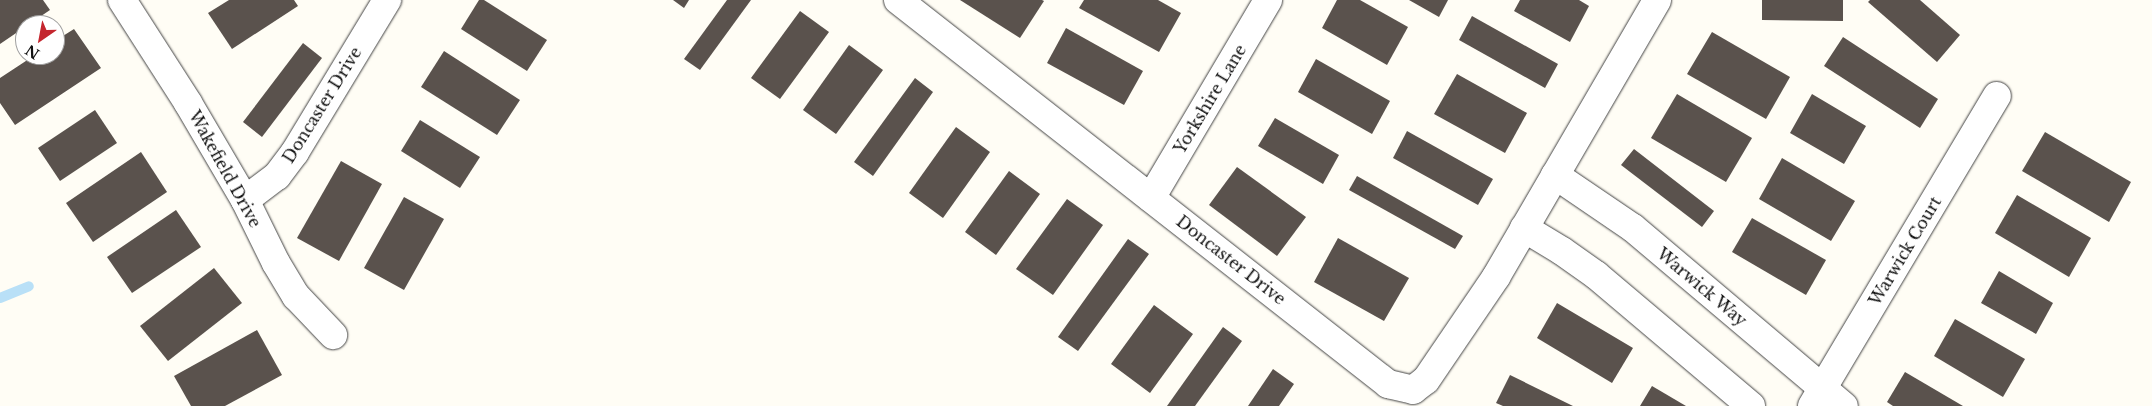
<!DOCTYPE html>
<style>
body{margin:0}
#map{position:relative;width:2152px;height:406px;overflow:hidden;background:#fffdf5;font-family:"Libre Baskerville",serif}
div>[style]{position:absolute}
.stream>*{height:10px;margin:-5px;padding:0 5px;transform-origin:5px;border-radius:5px;background:#b9e0f7}
.building>*{inset:0;background:#5a524d}
.roads{filter:drop-shadow(0 0 1px #444) drop-shadow(0 0 1px #444)}
.minor>*{height:28px;margin:-14px;padding:0 14px;transform-origin:14px;border-radius:14px;background:#fff}
span{translate:-50% -50%;white-space:nowrap;text-align:center;line-height:1.15;-webkit-text-stroke:5px #fff;paint-order:stroke}
.street-label{font-size:16px;color:#111}
.north{position:absolute;left:15px;top:15px;width:50px;height:50px;box-sizing:border-box;background:#fff;border:1px solid #a0a0a0;border-radius:50%;rotate:213deg;font-size:14px;font-weight:700;line-height:20px;text-align:center;color:#111}
.north::after{content:'';display:block;margin:auto;width:18px;height:22px;background:#c4262e;clip-path:polygon(50% 0,100% 100%,50% 72%,0 100%)}
</style>
<div id="map">
<div class="stream">
<div style="left:0;top:298px;width:31px;rotate:-22deg"></div>
</div>
<div class="building">
<div style="clip-path:polygon(0 0,43px 0,50px 10px,0 44px)"></div>
<div style="clip-path:polygon(229px 0,294px 0,298px 6px,232px 49px,208px 13px)"></div>
<div style="clip-path:polygon(479px 0,484px 0,547px 40px,527px 71px,461px 29px)"></div>
<div style="clip-path:polygon(673px 0,689px 0,684px 8px)"></div>
<div style="clip-path:polygon(727px 0,751px 0,700px 70px,684px 59px)"></div>
<div style="clip-path:polygon(960px 0,1042px 0,1044px 1px,1020px 38px)"></div>
<div style="clip-path:polygon(1084px 0,1158px 0,1181px 13px,1159px 52px,1079px 8px)"></div>
<div style="clip-path:polygon(1337px 0,1360px 0,1408px 27px,1387px 65px,1322px 28px)"></div>
<div style="clip-path:polygon(1409px 0,1448px 0,1439px 17px)"></div>
<div style="clip-path:polygon(1520px 0,1579px 0,1589px 6px,1570px 42px,1514px 11px)"></div>
<div style="clip-path:polygon(1762px 0,1843px 0,1843px 21px,1762px 20px)"></div>
<div style="clip-path:polygon(1870px 0,1920px 0,1960px 35px,1937px 62px,1868px 2px)"></div>
<div style="clip-path:polygon(800px 11px,829px 32px,780px 99px,751px 78px)"></div>
<div style="clip-path:polygon(1472px 16px,1558px 64px,1545px 88px,1459px 40px)"></div>
<div style="clip-path:polygon(1066px 28px,1143px 71px,1124px 105px,1047px 63px)"></div>
<div style="clip-path:polygon(74px 29px,101px 68px,15px 125px,0 103px,0 78px,35px 55px,55px 55px,55px 41px)"></div>
<div style="clip-path:polygon(1712px 32px,1790px 77px,1766px 119px,1687px 74px)"></div>
<div style="clip-path:polygon(1843px 37px,1938px 99px,1920px 128px,1824px 66px)"></div>
<div style="clip-path:polygon(303px 43px,322px 58px,262px 137px,243px 122px)"></div>
<div style="clip-path:polygon(849px 45px,883px 70px,836px 134px,803px 110px)"></div>
<div style="clip-path:polygon(444px 51px,520px 100px,497px 135px,421px 87px)"></div>
<div style="clip-path:polygon(1316px 59px,1390px 101px,1372px 134px,1298px 92px)"></div>
<div style="clip-path:polygon(1457px 74px,1527px 113px,1505px 153px,1434px 114px)"></div>
<div style="clip-path:polygon(915px 78px,933px 92px,873px 176px,854px 162px)"></div>
<div style="clip-path:polygon(1677px 94px,1752px 138px,1726px 182px,1651px 138px)"></div>
<div style="clip-path:polygon(1812px 94px,1866px 126px,1844px 164px,1790px 133px)"></div>
<div style="clip-path:polygon(95px 110px,117px 143px,60px 181px,38px 148px)"></div>
<div style="clip-path:polygon(1275px 118px,1339px 155px,1323px 184px,1258px 146px)"></div>
<div style="clip-path:polygon(420px 120px,480px 157px,460px 188px,401px 151px)"></div>
<div style="clip-path:polygon(956px 127px,990px 152px,943px 218px,909px 193px)"></div>
<div style="clip-path:polygon(1407px 131px,1493px 179px,1478px 205px,1393px 158px)"></div>
<div style="clip-path:polygon(2045px 132px,2131px 182px,2109px 222px,2022px 171px)"></div>
<div style="clip-path:polygon(1634px 149px,1714px 211px,1702px 227px,1621px 165px)"></div>
<div style="clip-path:polygon(141px 152px,167px 192px,93px 242px,66px 203px)"></div>
<div style="clip-path:polygon(1782px 158px,1855px 201px,1831px 241px,1759px 199px)"></div>
<div style="clip-path:polygon(341px 161px,382px 184px,339px 261px,297px 238px)"></div>
<div style="clip-path:polygon(1237px 167px,1306px 217px,1277px 256px,1209px 205px)"></div>
<div style="clip-path:polygon(1009px 171px,1040px 194px,996px 255px,965px 232px)"></div>
<div style="clip-path:polygon(1357px 176px,1463px 236px,1455px 249px,1349px 190px)"></div>
<div style="clip-path:polygon(2017px 195px,2091px 238px,2069px 277px,1995px 233px)"></div>
<div style="clip-path:polygon(404px 197px,444px 219px,404px 290px,364px 268px)"></div>
<div style="clip-path:polygon(1067px 199px,1103px 225px,1053px 295px,1016px 269px)"></div>
<div style="clip-path:polygon(176px 210px,201px 247px,132px 293px,107px 257px)"></div>
<div style="clip-path:polygon(1752px 218px,1826px 260px,1806px 295px,1732px 252px)"></div>
<div style="clip-path:polygon(1338px 238px,1409px 278px,1384px 321px,1314px 282px)"></div>
<div style="clip-path:polygon(1128px 239px,1149px 254px,1078px 351px,1058px 337px)"></div>
<div style="clip-path:polygon(214px 268px,242px 303px,168px 361px,140px 326px)"></div>
<div style="clip-path:polygon(1999px 271px,2053px 303px,2036px 334px,1981px 303px)"></div>
<div style="clip-path:polygon(1557px 303px,1633px 348px,1612px 383px,1537px 338px)"></div>
<div style="clip-path:polygon(1154px 305px,1193px 334px,1150px 393px,1111px 364px)"></div>
<div style="clip-path:polygon(1955px 319px,2025px 359px,2003px 397px,1934px 356px)"></div>
<div style="clip-path:polygon(1223px 327px,1242px 341px,1195px 406px,1167px 406px)"></div>
<div style="clip-path:polygon(257px 330px,282px 375px,225px 406px,191px 406px,174px 376px)"></div>
<div style="clip-path:polygon(1273px 369px,1294px 384px,1279px 406px,1248px 406px)"></div>
<div style="clip-path:polygon(1905px 372px,1963px 406px,1893px 406px,1887px 402px)"></div>
<div style="clip-path:polygon(1510px 375px,1573px 406px,1503px 406px,1496px 403px)"></div>
<div style="clip-path:polygon(1652px 386px,1686px 406px,1640px 406px)"></div>
</div>
<div class="roads">
<div class="minor">
<div style="left:122px;top:0;width:122px;rotate:57.3deg"></div>
<div style="left:188px;top:103px;width:113px;rotate:59.6deg"></div>
<div style="left:245px;top:200px;width:70px;rotate:63.8deg"></div>
<div style="left:276px;top:263px;width:39px;rotate:59deg"></div>
<div style="left:296px;top:296px;width:54px;rotate:46.5deg"></div>
<div style="left:898px;top:0;width:623px;rotate:38.08deg"></div>
<div style="left:1388px;top:384px;width:26px;rotate:13deg"></div>
<div style="left:1413px;top:390px;width:16px;rotate:-38deg"></div>
<div style="left:1426px;top:380px;width:125px;rotate:-55.8deg"></div>
<div style="left:1496px;top:277px;width:320px;rotate:-59.8deg"></div>
<div style="left:1555px;top:175px;width:94px;rotate:34.2deg"></div>
<div style="left:1633px;top:228px;width:276px;rotate:40.2deg"></div>
<div style="left:1151px;top:198px;width:230px;rotate:-59.4deg"></div>
<div style="left:245px;top:200px;width:40px;rotate:-37deg"></div>
<div style="left:277px;top:176px;width:30px;rotate:-53deg"></div>
<div style="left:295px;top:152px;width:178px;rotate:-58.8deg"></div>
<div style="left:1524px;top:228px;width:44px;rotate:31.2deg"></div>
<div style="left:1562px;top:251px;width:42px;rotate:35.2deg"></div>
<div style="left:1596px;top:275px;width:203px;rotate:40.2deg"></div>
<div style="left:1812px;top:406px;width:361px;rotate:-59.2deg"></div>
</div>
</div>
<div class="street-label">
<span style="left:1210px;top:99px;rotate:-59deg">Yorkshire Lane</span>
<span style="left:322px;top:105px;rotate:-58deg">Doncaster Drive</span>
<span style="left:225px;top:169px;rotate:61deg">Wakefield Drive</span>
<span style="left:1905px;top:251px;rotate:-59deg">Warwick Court</span>
<span style="left:1231px;top:260px;rotate:38deg">Doncaster Drive</span>
<span style="left:1702px;top:287px;rotate:40deg">Warwick Way</span>
</div>
<div class="north">N</div>
</div>
